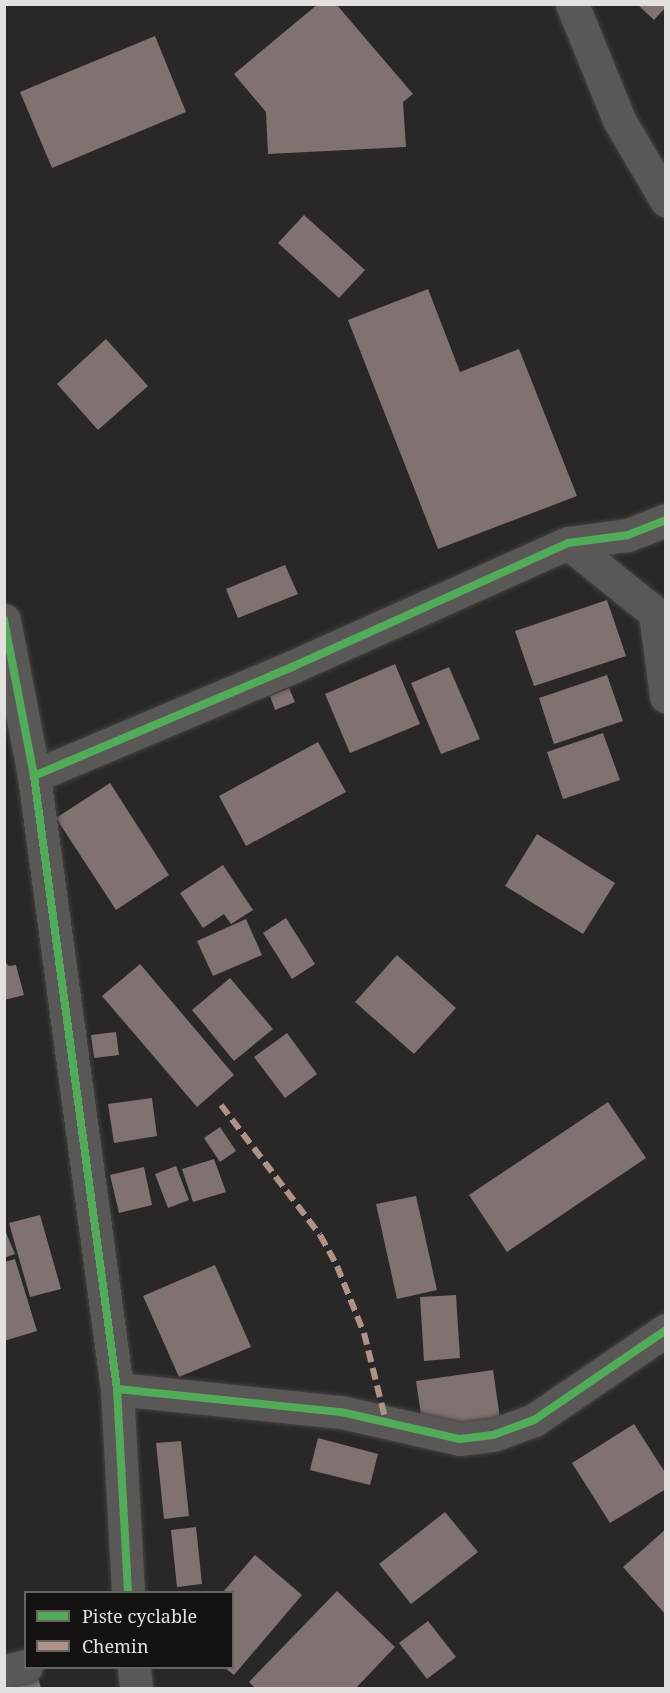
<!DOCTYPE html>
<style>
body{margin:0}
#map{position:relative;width:670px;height:1693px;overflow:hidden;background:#2a2826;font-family:"Noto Serif",serif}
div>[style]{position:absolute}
.building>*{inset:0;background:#7f7271}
.roads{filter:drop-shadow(0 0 2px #444341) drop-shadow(0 0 2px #444341)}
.minor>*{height:33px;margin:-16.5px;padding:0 16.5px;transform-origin:16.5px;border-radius:16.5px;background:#5a5856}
.quiet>*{height:6px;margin-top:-3px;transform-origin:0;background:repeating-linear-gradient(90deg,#af9288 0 12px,transparent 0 18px)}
.cycleway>*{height:8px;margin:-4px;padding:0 4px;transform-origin:4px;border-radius:4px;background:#51ab58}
span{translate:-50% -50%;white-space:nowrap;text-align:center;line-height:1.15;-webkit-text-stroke:6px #131210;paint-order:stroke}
.frame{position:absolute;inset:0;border:6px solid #e2e1de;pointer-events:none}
.legend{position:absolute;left:24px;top:1591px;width:210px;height:78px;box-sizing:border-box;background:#131210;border:2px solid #666562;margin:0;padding:8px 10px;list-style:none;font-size:18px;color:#e2e1de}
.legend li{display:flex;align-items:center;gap:12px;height:30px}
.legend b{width:30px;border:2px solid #666562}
</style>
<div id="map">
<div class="building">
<div style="clip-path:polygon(318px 4px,336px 4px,413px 94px,403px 102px,406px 147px,268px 154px,266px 112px,234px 74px)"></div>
<div style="clip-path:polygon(637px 4px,666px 4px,666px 7px,654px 20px)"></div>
<div style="clip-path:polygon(155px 36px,186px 112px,52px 168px,20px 92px)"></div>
<div style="clip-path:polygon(304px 215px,365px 270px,339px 298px,278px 243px)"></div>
<div style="clip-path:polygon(428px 289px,460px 372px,519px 349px,577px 496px,438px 549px,348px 320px)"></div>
<div style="clip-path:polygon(106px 339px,148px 386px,98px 430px,57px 384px)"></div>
<div style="clip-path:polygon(285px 565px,298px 594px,238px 618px,226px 589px)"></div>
<div style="clip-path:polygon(607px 600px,626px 656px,534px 686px,515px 631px)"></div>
<div style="clip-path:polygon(395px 664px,420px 724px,350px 753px,325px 694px)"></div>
<div style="clip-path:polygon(449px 667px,480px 739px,441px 754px,411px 683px)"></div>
<div style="clip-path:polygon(607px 675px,623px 721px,554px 744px,539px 698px)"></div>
<div style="clip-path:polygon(289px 688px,295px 702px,275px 710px,270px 696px)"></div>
<div style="clip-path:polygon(603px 733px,620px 780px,563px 799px,547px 752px)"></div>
<div style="clip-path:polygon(318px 742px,346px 792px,246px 846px,219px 796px)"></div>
<div style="clip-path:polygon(110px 783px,169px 875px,116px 910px,56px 818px)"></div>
<div style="clip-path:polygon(537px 834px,615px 883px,583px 934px,505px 886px)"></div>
<div style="clip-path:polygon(223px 865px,253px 910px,231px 924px,224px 914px,203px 928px,180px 893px)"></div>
<div style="clip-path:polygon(286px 918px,315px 964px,292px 979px,263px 933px)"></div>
<div style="clip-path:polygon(246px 919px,262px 955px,213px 976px,197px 941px)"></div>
<div style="clip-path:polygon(397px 955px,456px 1008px,414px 1054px,355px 1002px)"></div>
<div style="clip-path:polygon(4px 961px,9px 966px,16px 965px,24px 995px,4px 1000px)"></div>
<div style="clip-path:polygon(140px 964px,234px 1075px,197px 1107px,102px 996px)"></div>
<div style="clip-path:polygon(230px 978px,273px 1029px,234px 1061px,192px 1010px)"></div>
<div style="clip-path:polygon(116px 1032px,119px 1055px,94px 1058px,91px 1035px)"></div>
<div style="clip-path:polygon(287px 1033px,317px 1074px,285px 1098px,254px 1057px)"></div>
<div style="clip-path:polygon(152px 1098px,157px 1136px,114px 1143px,108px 1104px)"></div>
<div style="clip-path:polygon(608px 1102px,646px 1158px,507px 1252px,469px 1195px)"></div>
<div style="clip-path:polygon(220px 1127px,236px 1151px,220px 1162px,204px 1138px)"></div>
<div style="clip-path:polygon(214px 1159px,226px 1192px,193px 1202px,182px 1169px)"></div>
<div style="clip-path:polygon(176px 1166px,189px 1200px,168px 1208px,155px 1174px)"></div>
<div style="clip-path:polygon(144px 1167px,152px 1205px,119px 1213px,110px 1175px)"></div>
<div style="clip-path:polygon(416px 1196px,437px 1290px,397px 1299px,376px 1204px)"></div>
<div style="clip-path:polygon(40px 1215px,61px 1289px,30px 1297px,9px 1223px)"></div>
<div style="clip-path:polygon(4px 1228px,15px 1254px,4px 1258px)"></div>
<div style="clip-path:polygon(15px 1259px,37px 1331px,4px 1341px,4px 1262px)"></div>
<div style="clip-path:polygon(215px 1265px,251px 1347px,179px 1377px,143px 1296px)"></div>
<div style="clip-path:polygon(456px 1295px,460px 1358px,424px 1361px,420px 1297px)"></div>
<div style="clip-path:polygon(493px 1370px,500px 1418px,423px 1428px,416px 1381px)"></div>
<div style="clip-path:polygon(634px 1424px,666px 1474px,666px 1489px,610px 1523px,572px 1463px)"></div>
<div style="clip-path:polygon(318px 1438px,378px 1454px,370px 1485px,310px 1470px)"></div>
<div style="clip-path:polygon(181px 1441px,189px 1516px,164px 1519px,156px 1443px)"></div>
<div style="clip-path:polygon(445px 1512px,478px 1552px,411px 1604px,379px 1564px)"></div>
<div style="clip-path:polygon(196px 1527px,202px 1584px,177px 1587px,171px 1530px)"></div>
<div style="clip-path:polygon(666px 1529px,666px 1615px,623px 1567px)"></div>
<div style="clip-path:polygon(255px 1555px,302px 1595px,234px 1675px,225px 1668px,232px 1668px,232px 1592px,223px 1592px)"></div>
<div style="clip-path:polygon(337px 1591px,395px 1647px,356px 1688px,255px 1688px,249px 1682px)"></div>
<div style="clip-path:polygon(428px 1621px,456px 1657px,427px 1679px,399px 1643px)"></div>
<div style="clip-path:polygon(34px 1678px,38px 1678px,41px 1688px,4px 1688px)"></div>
</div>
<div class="roads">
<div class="minor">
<div style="left:572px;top:4px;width:125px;rotate:67.9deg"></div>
<div style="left:619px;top:120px;width:93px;rotate:59.6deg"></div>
<div style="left:568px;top:543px;width:112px;rotate:38.8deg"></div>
<div style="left:655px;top:613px;width:84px;rotate:82.5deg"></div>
<div style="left:4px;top:620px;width:159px;rotate:79.1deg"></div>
<div style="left:34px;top:776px;width:619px;rotate:82.29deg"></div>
<div style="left:117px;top:1389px;width:203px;rotate:86.9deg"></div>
<div style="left:34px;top:776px;width:280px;rotate:-22.9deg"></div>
<div style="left:292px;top:667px;width:303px;rotate:-24.2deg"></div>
<div style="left:568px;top:543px;width:61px;rotate:-7.6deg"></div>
<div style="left:628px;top:535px;width:41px;rotate:-21.5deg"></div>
<div style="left:117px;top:1389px;width:225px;rotate:5.9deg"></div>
<div style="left:341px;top:1412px;width:122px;rotate:12.8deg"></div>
<div style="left:460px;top:1439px;width:33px;rotate:-7deg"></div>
<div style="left:493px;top:1435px;width:44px;rotate:-20.1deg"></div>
<div style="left:534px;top:1420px;width:160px;rotate:-34.3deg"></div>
<div style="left:134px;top:1668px;width:20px;rotate:84deg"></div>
<div style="left:4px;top:1671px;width:23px;rotate:-13deg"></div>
</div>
</div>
<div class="quiet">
<div style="left:221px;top:1105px;width:163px;rotate:52.7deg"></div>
<div style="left:320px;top:1235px;width:35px;rotate:61deg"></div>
<div style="left:337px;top:1266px;width:72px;rotate:68.1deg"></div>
<div style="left:364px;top:1333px;width:92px;rotate:76.1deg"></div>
</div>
<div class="cycleway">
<div style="left:4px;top:620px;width:159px;rotate:79.1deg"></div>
<div style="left:34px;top:776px;width:619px;rotate:82.29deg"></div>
<div style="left:117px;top:1389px;width:203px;rotate:86.9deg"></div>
<div style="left:34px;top:776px;width:280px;rotate:-22.9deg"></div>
<div style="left:292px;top:667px;width:303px;rotate:-24.2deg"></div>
<div style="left:568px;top:543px;width:61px;rotate:-7.6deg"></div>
<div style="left:628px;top:535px;width:41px;rotate:-21.5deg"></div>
<div style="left:117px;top:1389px;width:225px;rotate:5.9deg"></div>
<div style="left:341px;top:1412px;width:122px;rotate:12.8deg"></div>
<div style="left:460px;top:1439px;width:33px;rotate:-7deg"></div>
<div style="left:493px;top:1435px;width:44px;rotate:-20.1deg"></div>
<div style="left:534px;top:1420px;width:160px;rotate:-34.3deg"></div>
</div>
<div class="frame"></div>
<ul class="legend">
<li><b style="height:8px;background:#51ab58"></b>Piste cyclable</li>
<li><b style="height:8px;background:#af9288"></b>Chemin</li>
</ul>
</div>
